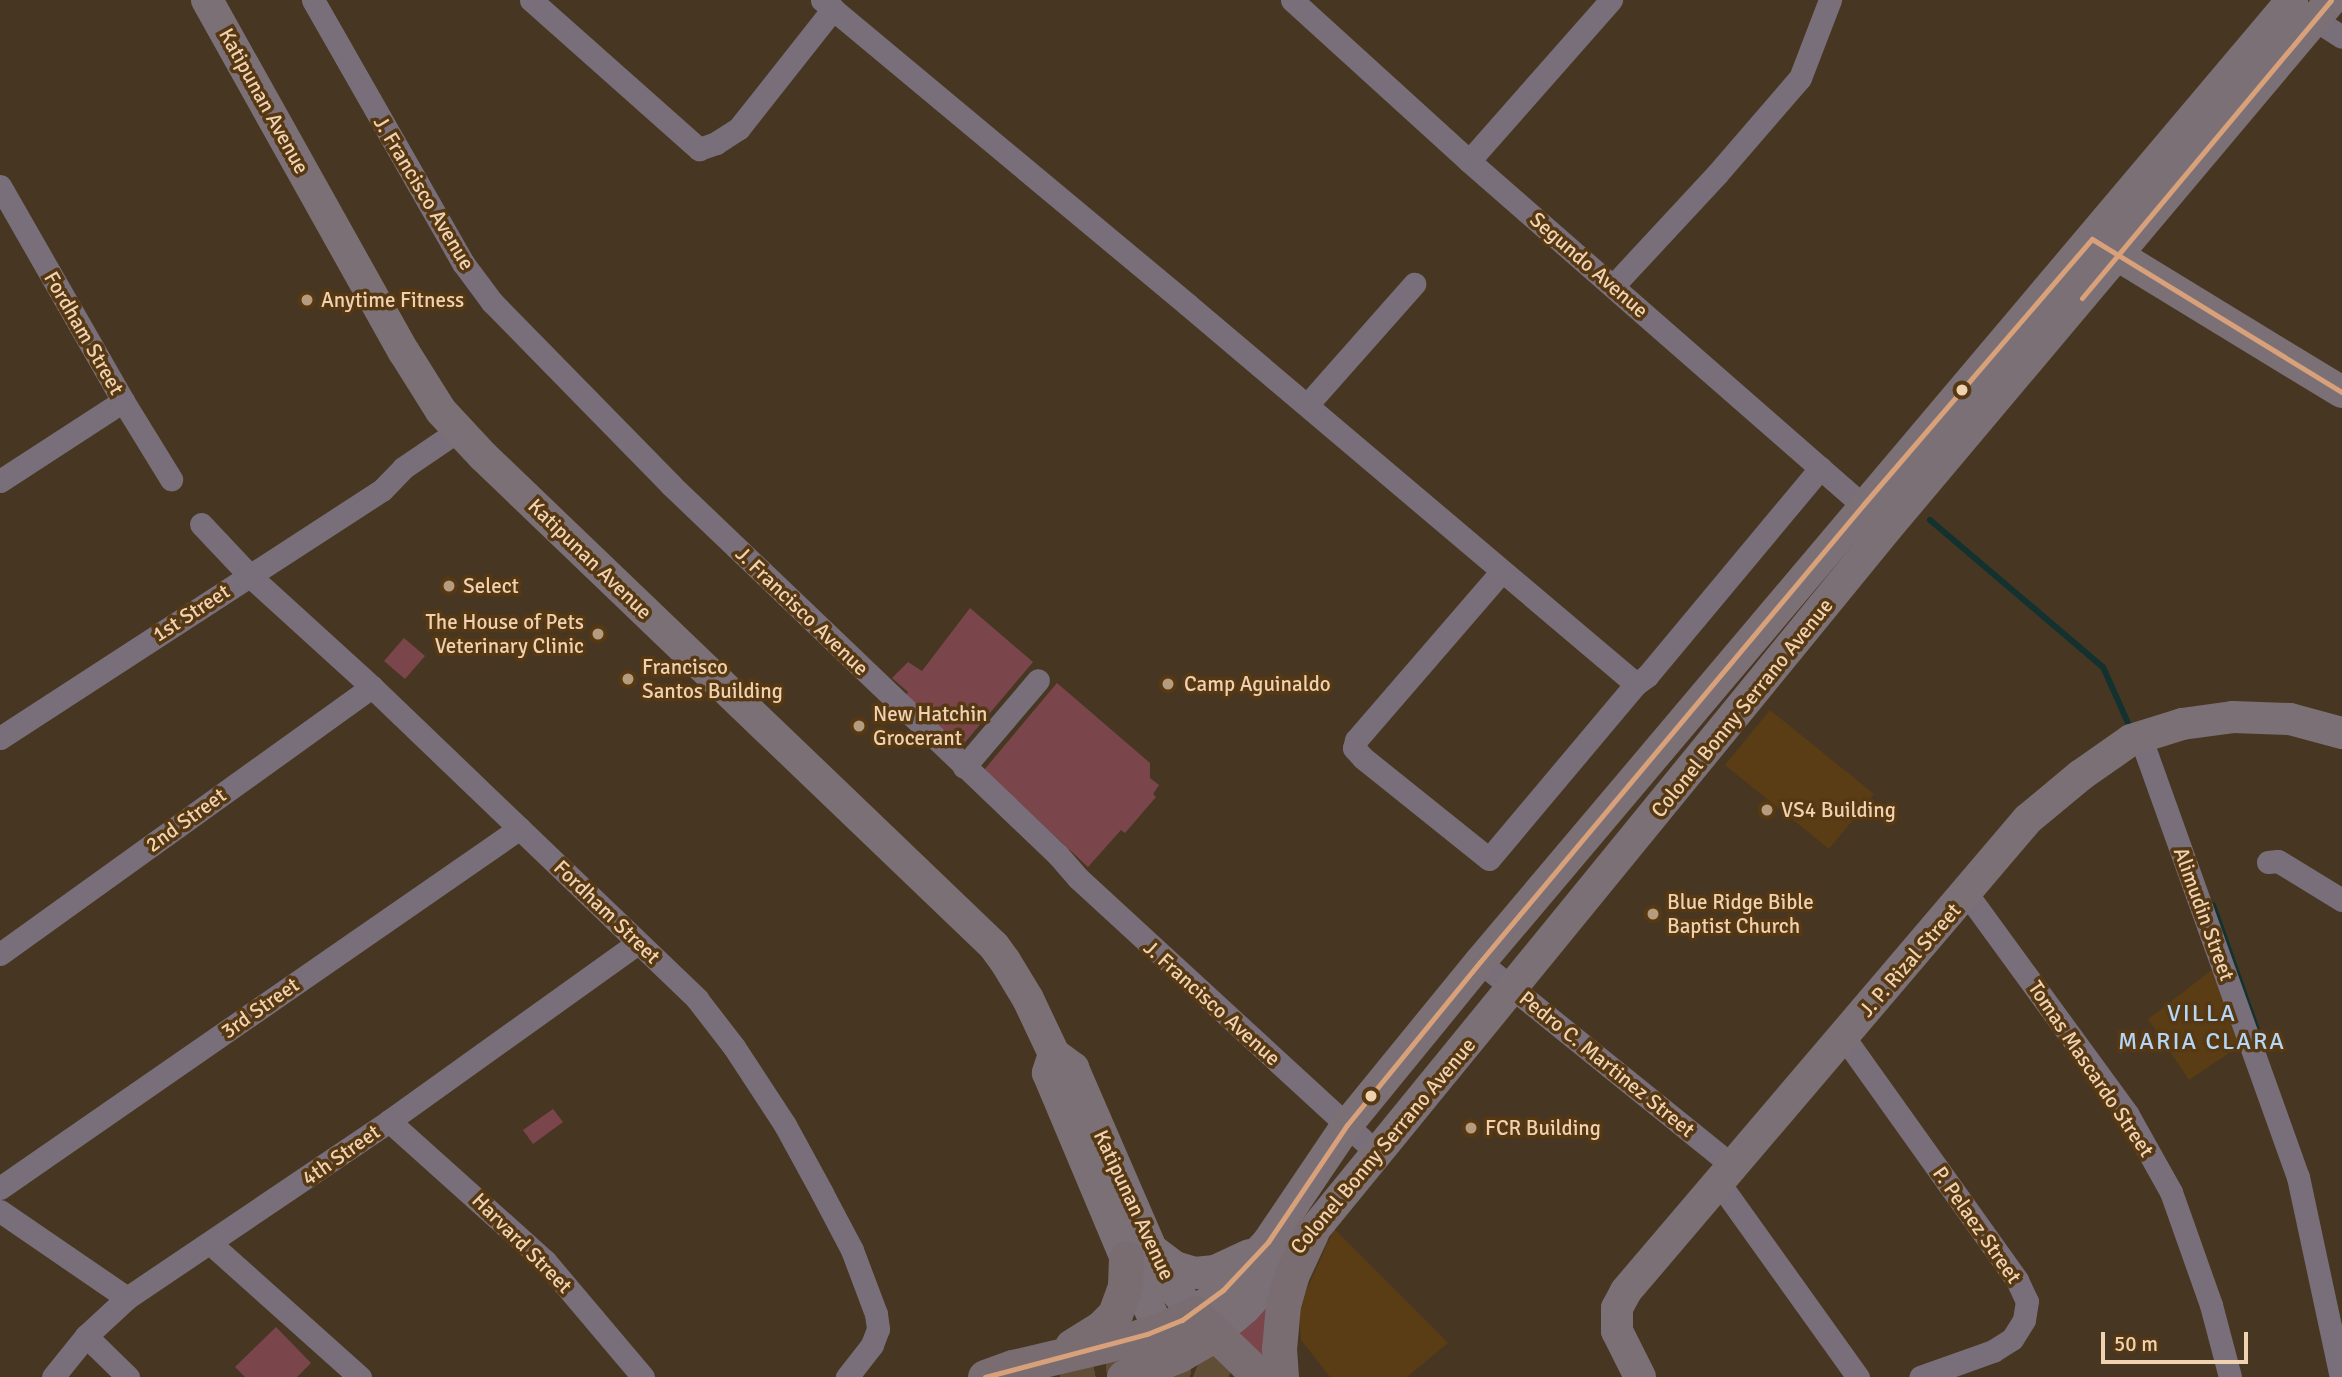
<!DOCTYPE html>
<style>
body{margin:0}
#map{position:relative;width:2342px;height:1377px;overflow:hidden;background:#473722;font-family:Signika,sans-serif}
div>[style]{position:absolute}
.built>*{inset:0;background:#5a3c15}
.green>*{inset:0;background:#7b454c}
.stream>*{height:6px;margin:-3px;padding:0 3px;transform-origin:3px;border-radius:3px;background:#13322f}
.primary-tunnel>*{height:35px;margin-top:-17.5px;transform-origin:0;background:repeating-linear-gradient(90deg,#604e37 0 35px,transparent 0 53px)}
.street>*{height:23px;margin:-11.5px;padding:0 11.5px;transform-origin:11.5px;border-radius:11.5px;background:#796f7a}
.secondary>*{height:32px;margin:-16px;padding:0 16px;transform-origin:16px;border-radius:16px;background:#7c7077}
.primary>*{height:35px;margin:-17.5px;padding:0 17.5px;transform-origin:17.5px;border-radius:17.5px;background:#7a6d72}
.bus-1>*{height:5px;margin:-2.5px;padding:0 2.5px;transform-origin:2.5px;border-radius:2.5px;background:#d9a179}
.dots>*{width:19px;height:19px;translate:-50% -50%;box-sizing:border-box;border:4px solid #563813;border-radius:50%}
span{translate:-50% -50%;white-space:nowrap;text-align:center;line-height:1.15;-webkit-text-stroke:7px #563813;paint-order:stroke}
.street-label{font-size:21px;color:#f0d2b1}
.poi-label{font-size:21px;color:#f0d2b1}
.left{translate:0 -50%;text-align:left}
.right{translate:-100% -50%;text-align:right}
.quarter-label{font-size:24px;color:#b4d6f8;letter-spacing:2px}
.scale{position:absolute;left:2101px;top:1332px;width:147px;height:32px;box-sizing:border-box;border:4px solid #f0d2b1;border-top:0;padding-left:9px;font-size:21px;line-height:24px;white-space:nowrap;color:#f0d2b1;-webkit-text-stroke:5px #563813;paint-order:stroke}
</style>
<div id="map">
<div class="built">
<div style="clip-path:polygon(1770px 710px,1874px 794px,1829px 849px,1725px 765px)"></div>
<div style="clip-path:polygon(2217px 966px,2244px 1043px,2189px 1080px,2148px 1019px)"></div>
<div style="clip-path:polygon(1334px 1229px,1448px 1343px,1407px 1377px,1330px 1377px,1301px 1340px,1299px 1307px)"></div>
</div>
<div class="green">
<div style="clip-path:polygon(970px 608px,1033px 662px,961px 747px,905px 697px,908px 692px,892px 678px,908px 662px,922px 671px)"></div>
<div style="clip-path:polygon(404px 638px,425px 656px,405px 679px,384px 661px)"></div>
<div style="clip-path:polygon(1057px 683px,1150px 763px,1150px 778px,1159px 785px,1153px 794px,1156px 797px,1125px 833px,1121px 830px,1088px 867px,984px 770px)"></div>
<div style="clip-path:polygon(553px 1109px,563px 1122px,533px 1144px,523px 1130px)"></div>
<div style="clip-path:polygon(1277px 1292px,1271px 1365px,1240px 1334px)"></div>
<div style="clip-path:polygon(276px 1327px,311px 1363px,297px 1377px,245px 1377px,235px 1367px)"></div>
</div>
<div class="stream">
<div style="left:1930px;top:520px;width:227px;rotate:40.4deg"></div>
<div style="left:2103px;top:667px;width:61px;rotate:65.9deg"></div>
<div style="left:2213px;top:905px;width:136px;rotate:70.6deg"></div>
</div>
<div class="primary-tunnel">
<div style="left:1060px;top:1377px;width:47px;rotate:-12.3deg"></div>
<div style="left:1106px;top:1367px;width:50px;rotate:-5.7deg"></div>
<div style="left:1156px;top:1362px;width:42px;rotate:2.7deg"></div>
<div style="left:1198px;top:1364px;width:33px;rotate:23deg"></div>
</div>
<div class="street">
<div style="left:313px;top:0;width:303px;rotate:60.3deg"></div>
<div style="left:463px;top:263px;width:49px;rotate:53.4deg"></div>
<div style="left:492px;top:302px;width:256px;rotate:45.6deg"></div>
<div style="left:671px;top:485px;width:535px;rotate:43.71deg"></div>
<div style="left:1058px;top:855px;width:30px;rotate:49deg"></div>
<div style="left:1078px;top:878px;width:406px;rotate:42.6deg"></div>
<div style="left:531px;top:0;width:225px;rotate:41.6deg"></div>
<div style="left:699px;top:149px;width:18px;rotate:-19deg"></div>
<div style="left:716px;top:143px;width:27px;rotate:-33deg"></div>
<div style="left:739px;top:128px;width:152px;rotate:-51.7deg"></div>
<div style="left:822px;top:0;width:476px;rotate:39.8deg"></div>
<div style="left:1188px;top:305px;width:587px;rotate:40.23deg"></div>
<div style="left:1292px;top:0;width:239px;rotate:42.3deg"></div>
<div style="left:1469px;top:161px;width:538px;rotate:41.16deg"></div>
<div style="left:2303px;top:12px;width:46px;rotate:32.7deg"></div>
<div style="left:1469px;top:161px;width:215px;rotate:-48.6deg"></div>
<div style="left:0;top:186px;width:248px;rotate:60.2deg"></div>
<div style="left:123px;top:401px;width:92px;rotate:58.4deg"></div>
<div style="left:1613px;top:286px;width:153px;rotate:-47.1deg"></div>
<div style="left:1717px;top:174px;width:127px;rotate:-49.2deg"></div>
<div style="left:1800px;top:78px;width:84px;rotate:-69deg"></div>
<div style="left:1307px;top:405px;width:162px;rotate:-48.5deg"></div>
<div style="left:0;top:481px;width:147px;rotate:-33deg"></div>
<div style="left:201px;top:524px;width:70px;rotate:46.7deg"></div>
<div style="left:249px;top:575px;width:166px;rotate:42.3deg"></div>
<div style="left:372px;top:687px;width:451px;rotate:43.8deg"></div>
<div style="left:697px;top:999px;width:61px;rotate:52.4deg"></div>
<div style="left:734px;top:1047px;width:93px;rotate:56.8deg"></div>
<div style="left:785px;top:1125px;width:77px;rotate:61.4deg"></div>
<div style="left:822px;top:1193px;width:64px;rotate:62.2deg"></div>
<div style="left:852px;top:1250px;width:68px;rotate:69.4deg"></div>
<div style="left:876px;top:1314px;width:15px;rotate:82deg"></div>
<div style="left:878px;top:1329px;width:17px;rotate:111deg"></div>
<div style="left:872px;top:1345px;width:41px;rotate:128deg"></div>
<div style="left:1502px;top:571px;width:223px;rotate:130.8deg"></div>
<div style="left:1356px;top:740px;width:8px;rotate:104deg"></div>
<div style="left:1354px;top:748px;width:13px;rotate:48deg"></div>
<div style="left:1363px;top:758px;width:161px;rotate:38.7deg"></div>
<div style="left:1489px;top:859px;width:229px;rotate:-50deg"></div>
<div style="left:1636px;top:684px;width:14px;rotate:-36deg"></div>
<div style="left:1647px;top:676px;width:271px;rotate:-50.2deg"></div>
<div style="left:2140px;top:736px;width:468px;rotate:70.3deg"></div>
<div style="left:2298px;top:1177px;width:205px;rotate:77.9deg"></div>
<div style="left:0;top:738px;width:455px;rotate:-33deg"></div>
<div style="left:382px;top:490px;width:30px;rotate:-46deg"></div>
<div style="left:403px;top:468px;width:68px;rotate:-34.2deg"></div>
<div style="left:964px;top:767px;width:114px;rotate:-49.6deg"></div>
<div style="left:2268px;top:862px;width:10px;rotate:-6deg"></div>
<div style="left:2278px;top:861px;width:75px;rotate:31.4deg"></div>
<div style="left:1967px;top:894px;width:273px;rotate:53.9deg"></div>
<div style="left:2128px;top:1115px;width:88px;rotate:60.8deg"></div>
<div style="left:2171px;top:1192px;width:120px;rotate:70.5deg"></div>
<div style="left:2211px;top:1305px;width:74px;rotate:75.2deg"></div>
<div style="left:0;top:954px;width:458px;rotate:-35.7deg"></div>
<div style="left:1480px;top:962px;width:325px;rotate:38.9deg"></div>
<div style="left:1843px;top:1036px;width:300px;rotate:54.5deg"></div>
<div style="left:2017px;top:1280px;width:23px;rotate:65deg"></div>
<div style="left:2027px;top:1301px;width:19px;rotate:99deg"></div>
<div style="left:2024px;top:1320px;width:22px;rotate:122deg"></div>
<div style="left:2012px;top:1339px;width:22px;rotate:148deg"></div>
<div style="left:1993px;top:1351px;width:77px;rotate:160.4deg"></div>
<div style="left:389px;top:1121px;width:210px;rotate:41.9deg"></div>
<div style="left:545px;top:1261px;width:152px;rotate:49.8deg"></div>
<div style="left:1719px;top:1183px;width:239px;rotate:54.4deg"></div>
<div style="left:0;top:1188px;width:632px;rotate:-34.7deg"></div>
<div style="left:0;top:1211px;width:154px;rotate:34.4deg"></div>
<div style="left:211px;top:1244px;width:200px;rotate:41.8deg"></div>
<div style="left:86px;top:1336px;width:59px;rotate:44.3deg"></div>
<div style="left:53px;top:1377px;width:53px;rotate:-51.2deg"></div>
<div style="left:86px;top:1336px;width:56px;rotate:-42.8deg"></div>
<div style="left:127px;top:1298px;width:316px;rotate:-34deg"></div>
<div style="left:389px;top:1121px;width:306px;rotate:-35.6deg"></div>
</div>
<div class="secondary">
<div style="left:207px;top:0;width:403px;rotate:60.8deg"></div>
<div style="left:404px;top:352px;width:70px;rotate:57.9deg"></div>
<div style="left:441px;top:411px;width:62px;rotate:47deg"></div>
<div style="left:483px;top:456px;width:708px;rotate:43.8deg"></div>
<div style="left:994px;top:946px;width:19px;rotate:54deg"></div>
<div style="left:1005px;top:961px;width:44px;rotate:58.8deg"></div>
<div style="left:1028px;top:999px;width:61px;rotate:64.7deg"></div>
<div style="left:1054px;top:1054px;width:24px;rotate:36deg"></div>
<div style="left:1073px;top:1068px;width:196px;rotate:66.6deg"></div>
<div style="left:1151px;top:1248px;width:44px;rotate:61.7deg"></div>
<div style="left:1172px;top:1287px;width:34px;rotate:50deg"></div>
<div style="left:1194px;top:1313px;width:37px;rotate:-38deg"></div>
<div style="left:1223px;top:1290px;width:66px;rotate:-46.8deg"></div>
<div style="left:1268px;top:1242px;width:141px;rotate:-56deg"></div>
<div style="left:1347px;top:1125px;width:210px;rotate:-50.8deg"></div>
<div style="left:1480px;top:962px;width:1259px;rotate:-49.83deg"></div>
<div style="left:2101px;top:245px;width:282px;rotate:31.4deg"></div>
<div style="left:1054px;top:1054px;width:20px;rotate:108deg"></div>
<div style="left:1048px;top:1073px;width:227px;rotate:67.2deg"></div>
<div style="left:1136px;top:1282px;width:54px;rotate:63.4deg"></div>
<div style="left:1155px;top:1252px;width:25px;rotate:37deg"></div>
<div style="left:1175px;top:1267px;width:21px;rotate:17deg"></div>
<div style="left:1195px;top:1273px;width:20px;rotate:-6deg"></div>
<div style="left:1215px;top:1271px;width:38px;rotate:-25deg"></div>
<div style="left:1215px;top:1334px;width:40px;rotate:-41deg"></div>
<div style="left:1245px;top:1308px;width:104px;rotate:-48.5deg"></div>
<div style="left:1314px;top:1230px;width:906px;rotate:-50.78deg"></div>
<div style="left:1887px;top:528px;width:690px;rotate:-49.94deg"></div>
<div style="left:1640px;top:1377px;width:51px;rotate:-116.6deg"></div>
<div style="left:1617px;top:1331px;width:23px;rotate:-90deg"></div>
<div style="left:1617px;top:1308px;width:19px;rotate:-62deg"></div>
<div style="left:1626px;top:1291px;width:620px;rotate:-49.58deg"></div>
<div style="left:2028px;top:819px;width:69px;rotate:-39.7deg"></div>
<div style="left:2081px;top:775px;width:61px;rotate:-35deg"></div>
<div style="left:2131px;top:740px;width:53px;rotate:-17.4deg"></div>
<div style="left:2182px;top:724px;width:51px;rotate:-7.8deg"></div>
<div style="left:2233px;top:717px;width:57px;rotate:2deg"></div>
<div style="left:2290px;top:719px;width:54px;rotate:15.1deg"></div>
</div>
<div class="primary">
<div style="left:1072px;top:1346px;width:34px;rotate:-32deg"></div>
<div style="left:1101px;top:1328px;width:20px;rotate:-45deg"></div>
<div style="left:1115px;top:1314px;width:30px;rotate:-70deg"></div>
<div style="left:1125px;top:1286px;width:28px;rotate:-88deg"></div>
<div style="left:985px;top:1377px;width:30px;rotate:-20deg"></div>
<div style="left:1013px;top:1367px;width:122px;rotate:-13.2deg"></div>
<div style="left:1132px;top:1339px;width:38px;rotate:-18deg"></div>
<div style="left:1168px;top:1327px;width:30px;rotate:-28deg"></div>
<div style="left:1194px;top:1313px;width:92px;rotate:44.1deg"></div>
<div style="left:1124px;top:1377px;width:59px;rotate:-21.8deg"></div>
<div style="left:1179px;top:1355px;width:42px;rotate:-30.3deg"></div>
<div style="left:1281px;top:1377px;width:28px;rotate:-94deg"></div>
<div style="left:1279px;top:1349px;width:44px;rotate:-84.8deg"></div>
<div style="left:1283px;top:1305px;width:32px;rotate:-74deg"></div>
<div style="left:1292px;top:1274px;width:45px;rotate:-65.1deg"></div>
</div>
<div class="bus-1">
<div style="left:2082px;top:298px;width:388px;rotate:-50.1deg"></div>
<div style="left:985px;top:1377px;width:168px;rotate:-14.9deg"></div>
<div style="left:1147px;top:1334px;width:38px;rotate:-22deg"></div>
<div style="left:1182px;top:1320px;width:51px;rotate:-36.2deg"></div>
<div style="left:1223px;top:1290px;width:66px;rotate:-46.8deg"></div>
<div style="left:1268px;top:1242px;width:141px;rotate:-56deg"></div>
<div style="left:1347px;top:1125px;width:210px;rotate:-50.8deg"></div>
<div style="left:1480px;top:962px;width:596px;rotate:-50.03deg"></div>
<div style="left:1863px;top:505px;width:351px;rotate:-49.3deg"></div>
<div style="left:2092px;top:239px;width:293px;rotate:31.5deg"></div>
</div>
<div class="dots">
<div style="left:307px;top:300px;background:#b59c7f"></div>
<div style="left:1962px;top:390px;background:#f0d2b1"></div>
<div style="left:449px;top:586px;background:#b59c7f"></div>
<div style="left:598px;top:634px;background:#b59c7f"></div>
<div style="left:628px;top:679px;background:#b59c7f"></div>
<div style="left:1168px;top:684px;background:#b59c7f"></div>
<div style="left:859px;top:726px;background:#b59c7f"></div>
<div style="left:1767px;top:810px;background:#b59c7f"></div>
<div style="left:1653px;top:914px;background:#b59c7f"></div>
<div style="left:1371px;top:1096px;background:#f0d2b1"></div>
<div style="left:1471px;top:1128px;background:#b59c7f"></div>
</div>
<div class="street-label">
<span style="left:264px;top:101px;rotate:61deg">Katipunan Avenue</span>
<span style="left:424px;top:193px;rotate:59deg">J. Francisco Avenue</span>
<span style="left:1589px;top:265px;rotate:41deg">Segundo Avenue</span>
<span style="left:84px;top:333px;rotate:60deg">Fordham Street</span>
<span style="left:590px;top:559px;rotate:44deg">Katipunan Avenue</span>
<span style="left:802px;top:611px;rotate:44deg">J. Francisco Avenue</span>
<span style="left:191px;top:613px;rotate:-33deg">1st Street</span>
<span style="left:1742px;top:708px;rotate:-51deg">Colonel Bonny Serrano Avenue</span>
<span style="left:186px;top:820px;rotate:-36deg">2nd Street</span>
<span style="left:607px;top:912px;rotate:44deg">Fordham Street</span>
<span style="left:2204px;top:914px;rotate:70deg">Alimudin Street</span>
<span style="left:1910px;top:960px;rotate:-49deg">J. P. Rizal Street</span>
<span style="left:1212px;top:1003px;rotate:42deg">J. Francisco Avenue</span>
<span style="left:260px;top:1008px;rotate:-35deg">3rd Street</span>
<span style="left:1607px;top:1064px;rotate:39deg">Pedro C. Martinez Street</span>
<span style="left:2091px;top:1069px;rotate:56deg">Tomas Mascardo Street</span>
<span style="left:1383px;top:1146px;rotate:-50deg">Colonel Bonny Serrano Avenue</span>
<span style="left:341px;top:1155px;rotate:-35deg">4th Street</span>
<span style="left:1134px;top:1205px;rotate:65deg">Katipunan Avenue</span>
<span style="left:1977px;top:1225px;rotate:55deg">P. Pelaez Street</span>
<span style="left:522px;top:1243px;rotate:45deg">Harvard Street</span>
</div>
<div class="poi-label">
<span class="left" style="left:321px;top:300px">Anytime Fitness</span>
<span class="left" style="left:463px;top:586px">Select</span>
<span class="right" style="left:584px;top:634px">The House of Pets<br>Veterinary Clinic</span>
<span class="left" style="left:642px;top:679px">Francisco<br>Santos Building</span>
<span class="left" style="left:1184px;top:684px">Camp Aguinaldo</span>
<span class="left" style="left:873px;top:726px">New Hatchin<br>Grocerant</span>
<span class="left" style="left:1781px;top:810px">VS4 Building</span>
<span class="left" style="left:1667px;top:914px">Blue Ridge Bible<br>Baptist Church</span>
<span class="left" style="left:1485px;top:1128px">FCR Building</span>
</div>
<div class="quarter-label">
<span style="left:2202px;top:1028px">VILLA<br>MARIA CLARA</span>
</div>
<div class="scale">50 m</div>
</div>
